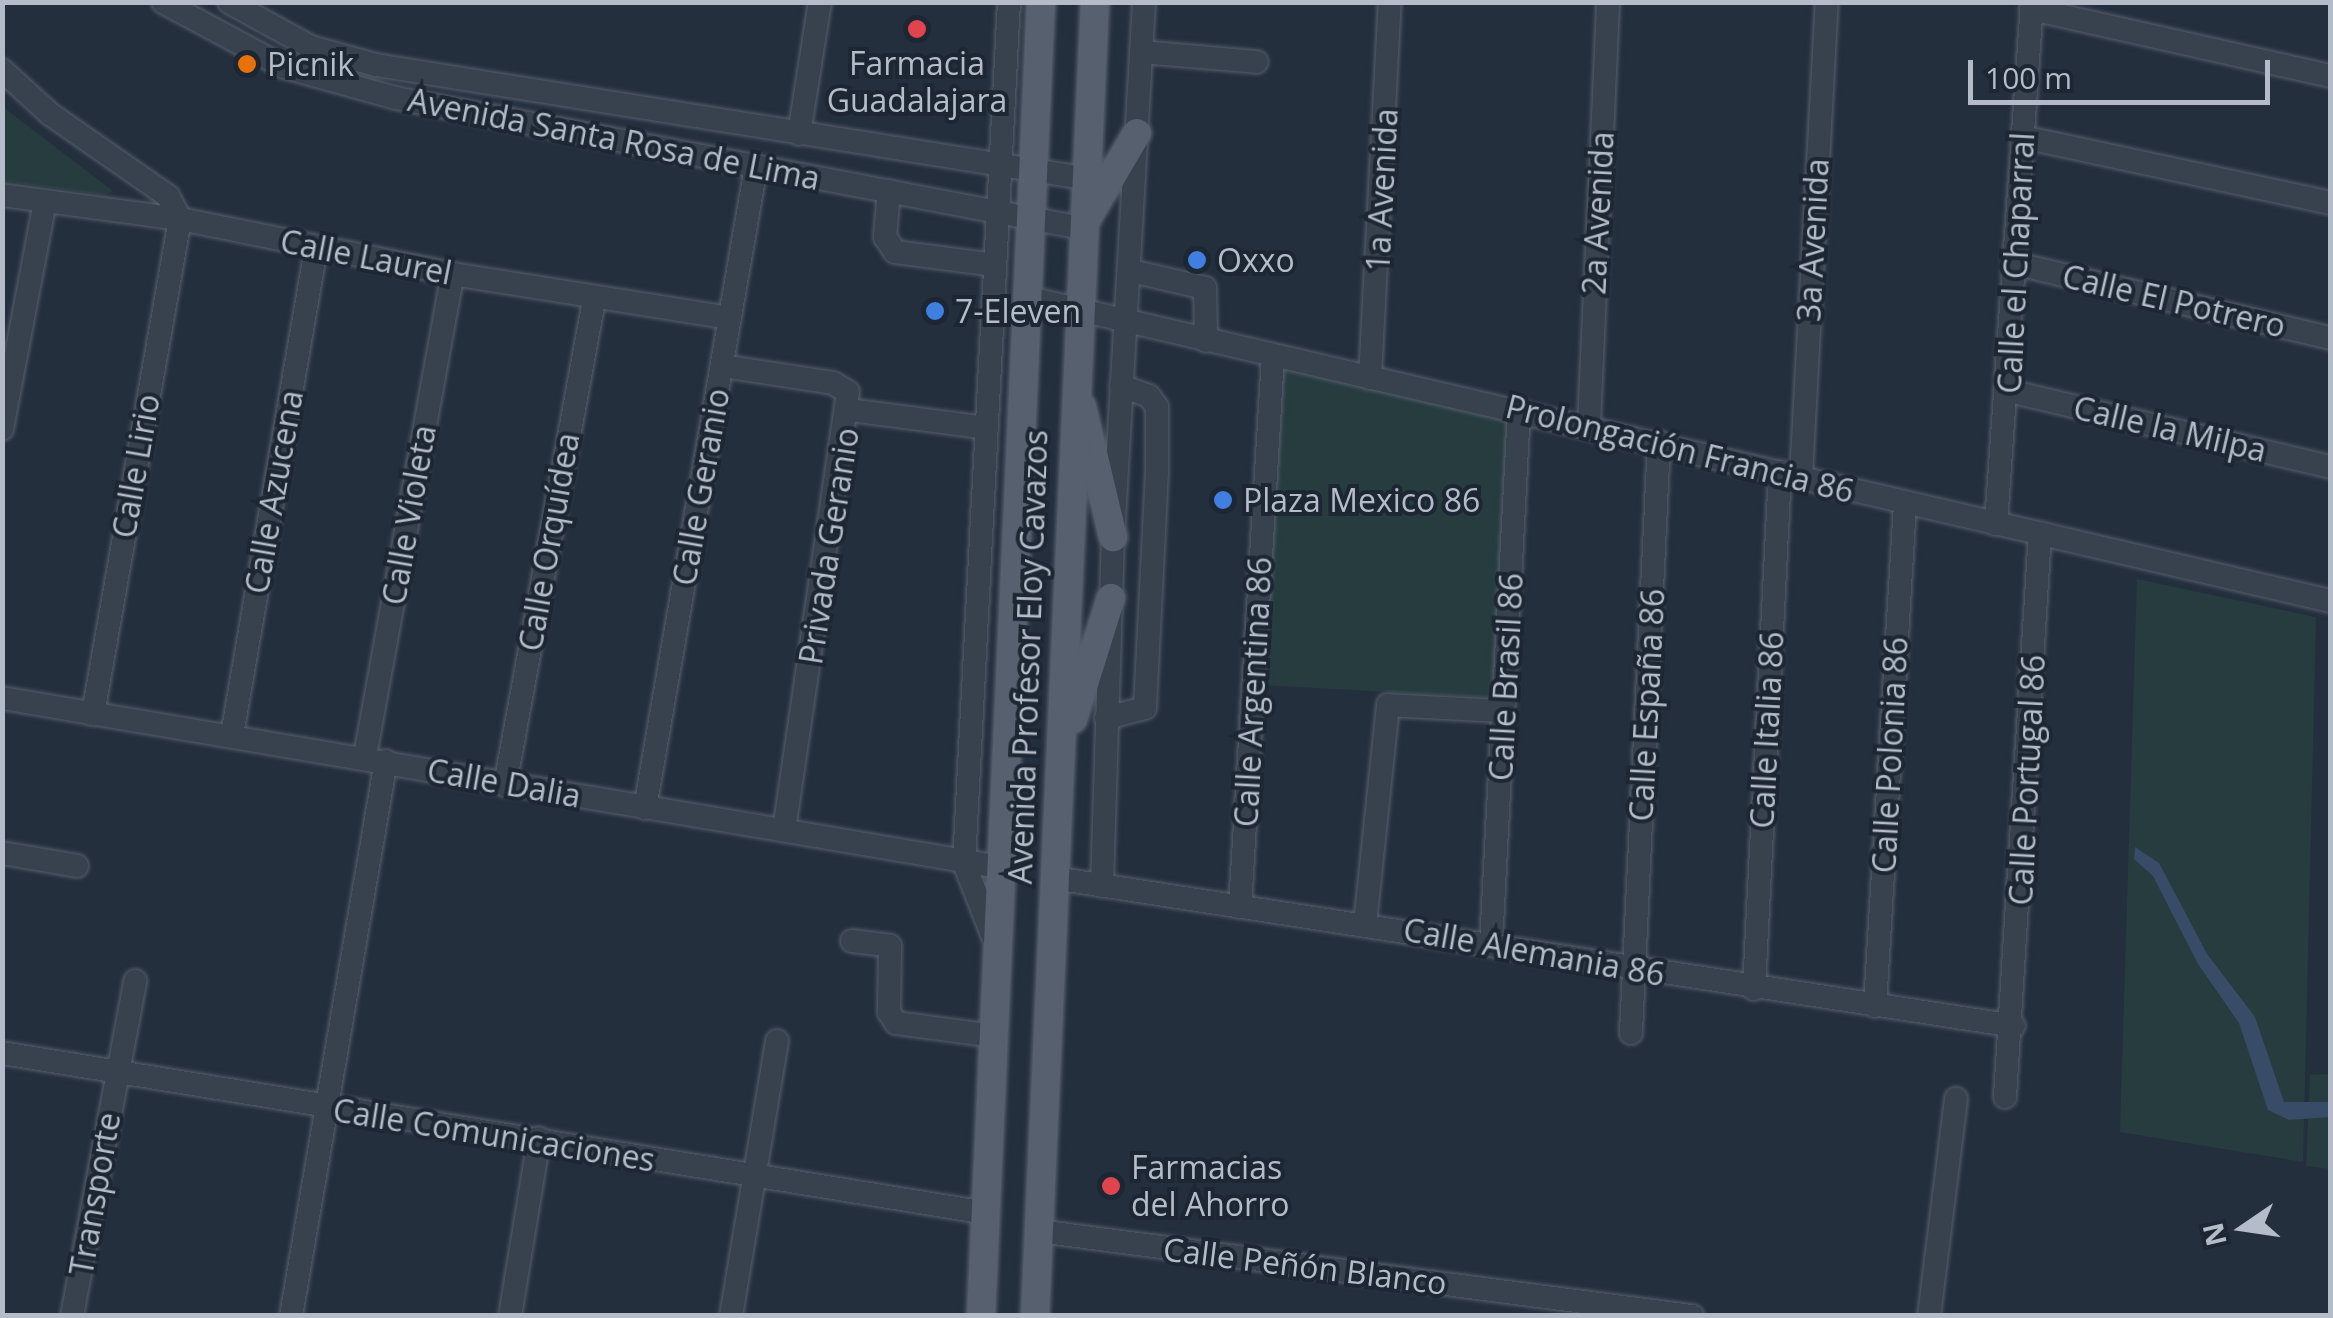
<!DOCTYPE html>
<meta charset="utf-8">
<style>
body{margin:0}
#map{position:relative;width:2333px;height:1318px;overflow:hidden;background:#242f3e;font-family:"Open Sans",sans-serif}
div>[style]{position:absolute}
.green>*{inset:0;background:#263c3f}
.water>*{inset:0;background:#394c67}
.roads{filter:drop-shadow(0 0 2px #565f6c) drop-shadow(0 0 2px #565f6c)}
.minor>*{height:22px;margin:-11px;padding:0 11px;transform-origin:11px;border-radius:11px;background:#38414e}
.major>*{height:28px;margin:-14px;padding:0 14px;transform-origin:14px;border-radius:14px;background:#56606e}
.dots>*{width:28px;height:28px;translate:-50% -50%;box-sizing:border-box;border:5px solid #1d2633;border-radius:50%}
span{translate:-50% -50%;white-space:nowrap;text-align:center;line-height:1.15;-webkit-text-stroke:8px #1d2633;paint-order:stroke}
.poi-label{font-size:32px;color:#b4bcc9}
.left{translate:0 -50%;text-align:left}
.street-label{font-size:32px;color:#b4bcc9}
.frame{position:absolute;inset:0;border:5px solid #b4bcc9;pointer-events:none}
.north{position:absolute;left:2193px;top:1178px;width:100px;height:100px;-webkit-text-stroke:8px #1d2633;paint-order:stroke;rotate:257deg;font-size:28px;font-weight:700;line-height:40px;text-align:center;color:#b4bcc9}
.north::after{content:'';display:block;margin:auto;width:35px;height:45px;background:#b4bcc9;clip-path:polygon(50% 0,100% 100%,50% 72%,0 100%)}
.scale{position:absolute;left:1968px;top:60px;width:302px;height:45px;box-sizing:border-box;border:5px solid #b4bcc9;border-top:0;padding-left:12px;font-size:30px;line-height:35px;white-space:nowrap;color:#b4bcc9;-webkit-text-stroke:8px #1d2633;paint-order:stroke}
</style>
<div id="map">
<div class="green">
<div style="clip-path:polygon(3px 107px,113px 191px,104px 195px,3px 181px)"></div>
<div style="clip-path:polygon(1279px 367px,1516px 419px,1498px 698px,1262px 685px)"></div>
<div style="clip-path:polygon(2137px 579px,2316px 617px,2303px 1162px,2120px 1132px)"></div>
<div style="clip-path:polygon(2330px 1074px,2330px 1169px,2306px 1166px,2310px 1075px)"></div>
</div>
<div class="water">
<div style="clip-path:polygon(2135px 847px,2159px 863px,2207px 954px,2255px 1017px,2284px 1102px,2330px 1102px,2330px 1117px,2289px 1120px,2268px 1110px,2239px 1023px,2198px 964px,2153px 876px,2134px 859px)"></div>
</div>
<div class="roads">
<div class="minor">
<div style="left:163px;top:2px;width:137px;rotate:28.2deg"></div>
<div style="left:284px;top:67px;width:116px;rotate:15.5deg"></div>
<div style="left:396px;top:98px;width:698px;rotate:10.73deg"></div>
<div style="left:229px;top:2px;width:94px;rotate:28.8deg"></div>
<div style="left:311px;top:47px;width:67px;rotate:15.5deg"></div>
<div style="left:376px;top:65px;width:717px;rotate:9.07deg"></div>
<div style="left:2031px;top:9px;width:306px;rotate:12.6deg"></div>
<div style="left:1141px;top:52px;width:116px;rotate:4.9deg"></div>
<div style="left:2px;top:70px;width:65px;rotate:42.5deg"></div>
<div style="left:50px;top:114px;width:144px;rotate:34.8deg"></div>
<div style="left:168px;top:196px;width:26px;rotate:62deg"></div>
<div style="left:180px;top:219px;width:503px;rotate:99.97deg"></div>
<div style="left:799px;top:134px;width:134px;rotate:-81deg"></div>
<div style="left:2023px;top:137px;width:314px;rotate:12.1deg"></div>
<div style="left:889px;top:191px;width:46px;rotate:95deg"></div>
<div style="left:885px;top:237px;width:18px;rotate:56deg"></div>
<div style="left:895px;top:252px;width:101px;rotate:7.4deg"></div>
<div style="left:2px;top:195px;width:180px;rotate:7.7deg"></div>
<div style="left:180px;top:219px;width:278px;rotate:11.4deg"></div>
<div style="left:453px;top:274px;width:280px;rotate:9deg"></div>
<div style="left:2017px;top:264px;width:322px;rotate:13.3deg"></div>
<div style="left:1131px;top:271px;width:76px;rotate:12.9deg"></div>
<div style="left:1205px;top:288px;width:53px;rotate:88.9deg"></div>
<div style="left:1029px;top:298px;width:1336px;rotate:13.11deg"></div>
<div style="left:722px;top:366px;width:112px;rotate:8.7deg"></div>
<div style="left:833px;top:383px;width:17px;rotate:31deg"></div>
<div style="left:848px;top:392px;width:443px;rotate:98.3deg"></div>
<div style="left:1370px;top:378px;width:377px;rotate:-87deg"></div>
<div style="left:2009px;top:391px;width:330px;rotate:13.3deg"></div>
<div style="left:850px;top:410px;width:138px;rotate:7.5deg"></div>
<div style="left:1589px;top:424px;width:422px;rotate:-87.4deg"></div>
<div style="left:2px;top:429px;width:231px;rotate:-79.3deg"></div>
<div style="left:1801px;top:477px;width:476px;rotate:-86.9deg"></div>
<div style="left:1996px;top:524px;width:523px;rotate:-86.05deg"></div>
<div style="left:2px;top:698px;width:1017px;rotate:9.62deg"></div>
<div style="left:1106px;top:718px;width:40px;rotate:-14.4deg"></div>
<div style="left:1145px;top:708px;width:237px;rotate:-87.1deg"></div>
<div style="left:1157px;top:471px;width:64px;rotate:-90deg"></div>
<div style="left:1157px;top:407px;width:14px;rotate:-126deg"></div>
<div style="left:1149px;top:396px;width:30px;rotate:-160deg"></div>
<div style="left:232px;top:735px;width:494px;rotate:-80.2deg"></div>
<div style="left:365px;top:756px;width:490px;rotate:-79.7deg"></div>
<div style="left:505px;top:785px;width:494px;rotate:-79.6deg"></div>
<div style="left:645px;top:808px;width:651px;rotate:-80.18deg"></div>
<div style="left:2px;top:853px;width:76px;rotate:9.8deg"></div>
<div style="left:1054px;top:878px;width:971px;rotate:8.76deg"></div>
<div style="left:1102px;top:886px;width:349px;rotate:-88.2deg"></div>
<div style="left:1113px;top:537px;width:536px;rotate:-86.68deg"></div>
<div style="left:1240px;top:907px;width:551px;rotate:-86.57deg"></div>
<div style="left:1365px;top:924px;width:220px;rotate:-84deg"></div>
<div style="left:1388px;top:705px;width:116px;rotate:3deg"></div>
<div style="left:852px;top:941px;width:38px;rotate:7deg"></div>
<div style="left:890px;top:946px;width:66px;rotate:90.9deg"></div>
<div style="left:889px;top:1012px;width:13px;rotate:58deg"></div>
<div style="left:896px;top:1023px;width:100px;rotate:7.5deg"></div>
<div style="left:1491px;top:944px;width:536px;rotate:-87deg"></div>
<div style="left:997px;top:947px;width:90px;rotate:-111.4deg"></div>
<div style="left:964px;top:863px;width:862px;rotate:-87.01deg"></div>
<div style="left:1754px;top:989px;width:518px;rotate:-87.12deg"></div>
<div style="left:1875px;top:1006px;width:503px;rotate:-86.58deg"></div>
<div style="left:1631px;top:1033px;width:592px;rotate:-87.29deg"></div>
<div style="left:2px;top:1053px;width:998px;rotate:9.23deg"></div>
<div style="left:2005px;top:1097px;width:565px;rotate:-86.45deg"></div>
<div style="left:1038px;top:1231px;width:660px;rotate:7.41deg"></div>
<div style="left:72px;top:1316px;width:341px;rotate:-79.3deg"></div>
<div style="left:291px;top:1316px;width:563px;rotate:-80.29deg"></div>
<div style="left:510px;top:1316px;width:180px;rotate:-80.7deg"></div>
<div style="left:731px;top:1316px;width:279px;rotate:-80.5deg"></div>
<div style="left:1929px;top:1316px;width:219px;rotate:-82.9deg"></div>
</div>
<div class="major">
<div style="left:1085px;top:222px;width:103px;rotate:-59.7deg"></div>
<div style="left:1082px;top:407px;width:134px;rotate:76.6deg"></div>
<div style="left:1073px;top:719px;width:127px;rotate:-72.6deg"></div>
<div style="left:981px;top:1316px;width:1315px;rotate:-87.39deg"></div>
<div style="left:1035px;top:1316px;width:1315px;rotate:-87.39deg"></div>
</div>
</div>
<div class="dots">
<div style="left:917px;top:29px;background:#e0444e"></div>
<div style="left:247px;top:64px;background:#e8710a"></div>
<div style="left:1197px;top:260px;background:#3f7fe0"></div>
<div style="left:935px;top:311px;background:#3f7fe0"></div>
<div style="left:1223px;top:500px;background:#3f7fe0"></div>
<div style="left:1111px;top:1186px;background:#e0444e"></div>
</div>
<div class="poi-label">
<span class="left" style="left:267px;top:64px">Picnik</span>
<span style="left:917px;top:82px">Farmacia<br>Guadalajara</span>
<span class="left" style="left:1217px;top:260px">Oxxo</span>
<span class="left" style="left:955px;top:311px">7-Eleven</span>
<span class="left" style="left:1243px;top:500px">Plaza Mexico 86</span>
<span class="left" style="left:1131px;top:1186px">Farmacias<br>del Ahorro</span>
</div>
<div class="street-label">
<span style="left:614px;top:139px;rotate:11deg">Avenida Santa Rosa de Lima</span>
<span style="left:1382px;top:190px;rotate:-87deg">1a Avenida</span>
<span style="left:1598px;top:213px;rotate:-87deg">2a Avenida</span>
<span style="left:1813px;top:240px;rotate:-87deg">3a Avenida</span>
<span style="left:366px;top:257px;rotate:11deg">Calle Laurel</span>
<span style="left:2016px;top:263px;rotate:-87deg">Calle el Chaparral</span>
<span style="left:2174px;top:301px;rotate:13deg">Calle El Potrero</span>
<span style="left:2170px;top:429px;rotate:13deg">Calle la Milpa</span>
<span style="left:1680px;top:449px;rotate:14deg">Prolongación Francia 86</span>
<span style="left:136px;top:466px;rotate:-80deg">Calle Lirio</span>
<span style="left:701px;top:487px;rotate:-80deg">Calle Geranio</span>
<span style="left:274px;top:492px;rotate:-80deg">Calle Azucena</span>
<span style="left:409px;top:515px;rotate:-80deg">Calle Violeta</span>
<span style="left:549px;top:542px;rotate:-80deg">Calle Orquídea</span>
<span style="left:829px;top:546px;rotate:-81deg">Privada Geranio</span>
<span style="left:1028px;top:657px;rotate:-88deg">Avenida Profesor Eloy Cavazos</span>
<span style="left:1506px;top:677px;rotate:-87deg">Calle Brasil 86</span>
<span style="left:1253px;top:692px;rotate:-87deg">Calle Argentina 86</span>
<span style="left:1647px;top:705px;rotate:-87deg">Calle España 86</span>
<span style="left:1767px;top:730px;rotate:-87deg">Calle Italia 86</span>
<span style="left:1890px;top:755px;rotate:-87deg">Calle Polonia 86</span>
<span style="left:2027px;top:780px;rotate:-87deg">Calle Portugal 86</span>
<span style="left:504px;top:783px;rotate:10deg">Calle Dalia</span>
<span style="left:1534px;top:952px;rotate:10deg">Calle Alemania 86</span>
<span style="left:494px;top:1135px;rotate:9deg">Calle Comunicaciones</span>
<span style="left:95px;top:1194px;rotate:-80deg">Transporte</span>
<span style="left:1305px;top:1266px;rotate:7deg">Calle Peñón Blanco</span>
</div>
<div class="frame"></div>
<div class="north">N</div>
<div class="scale">100 m</div>
</div>
